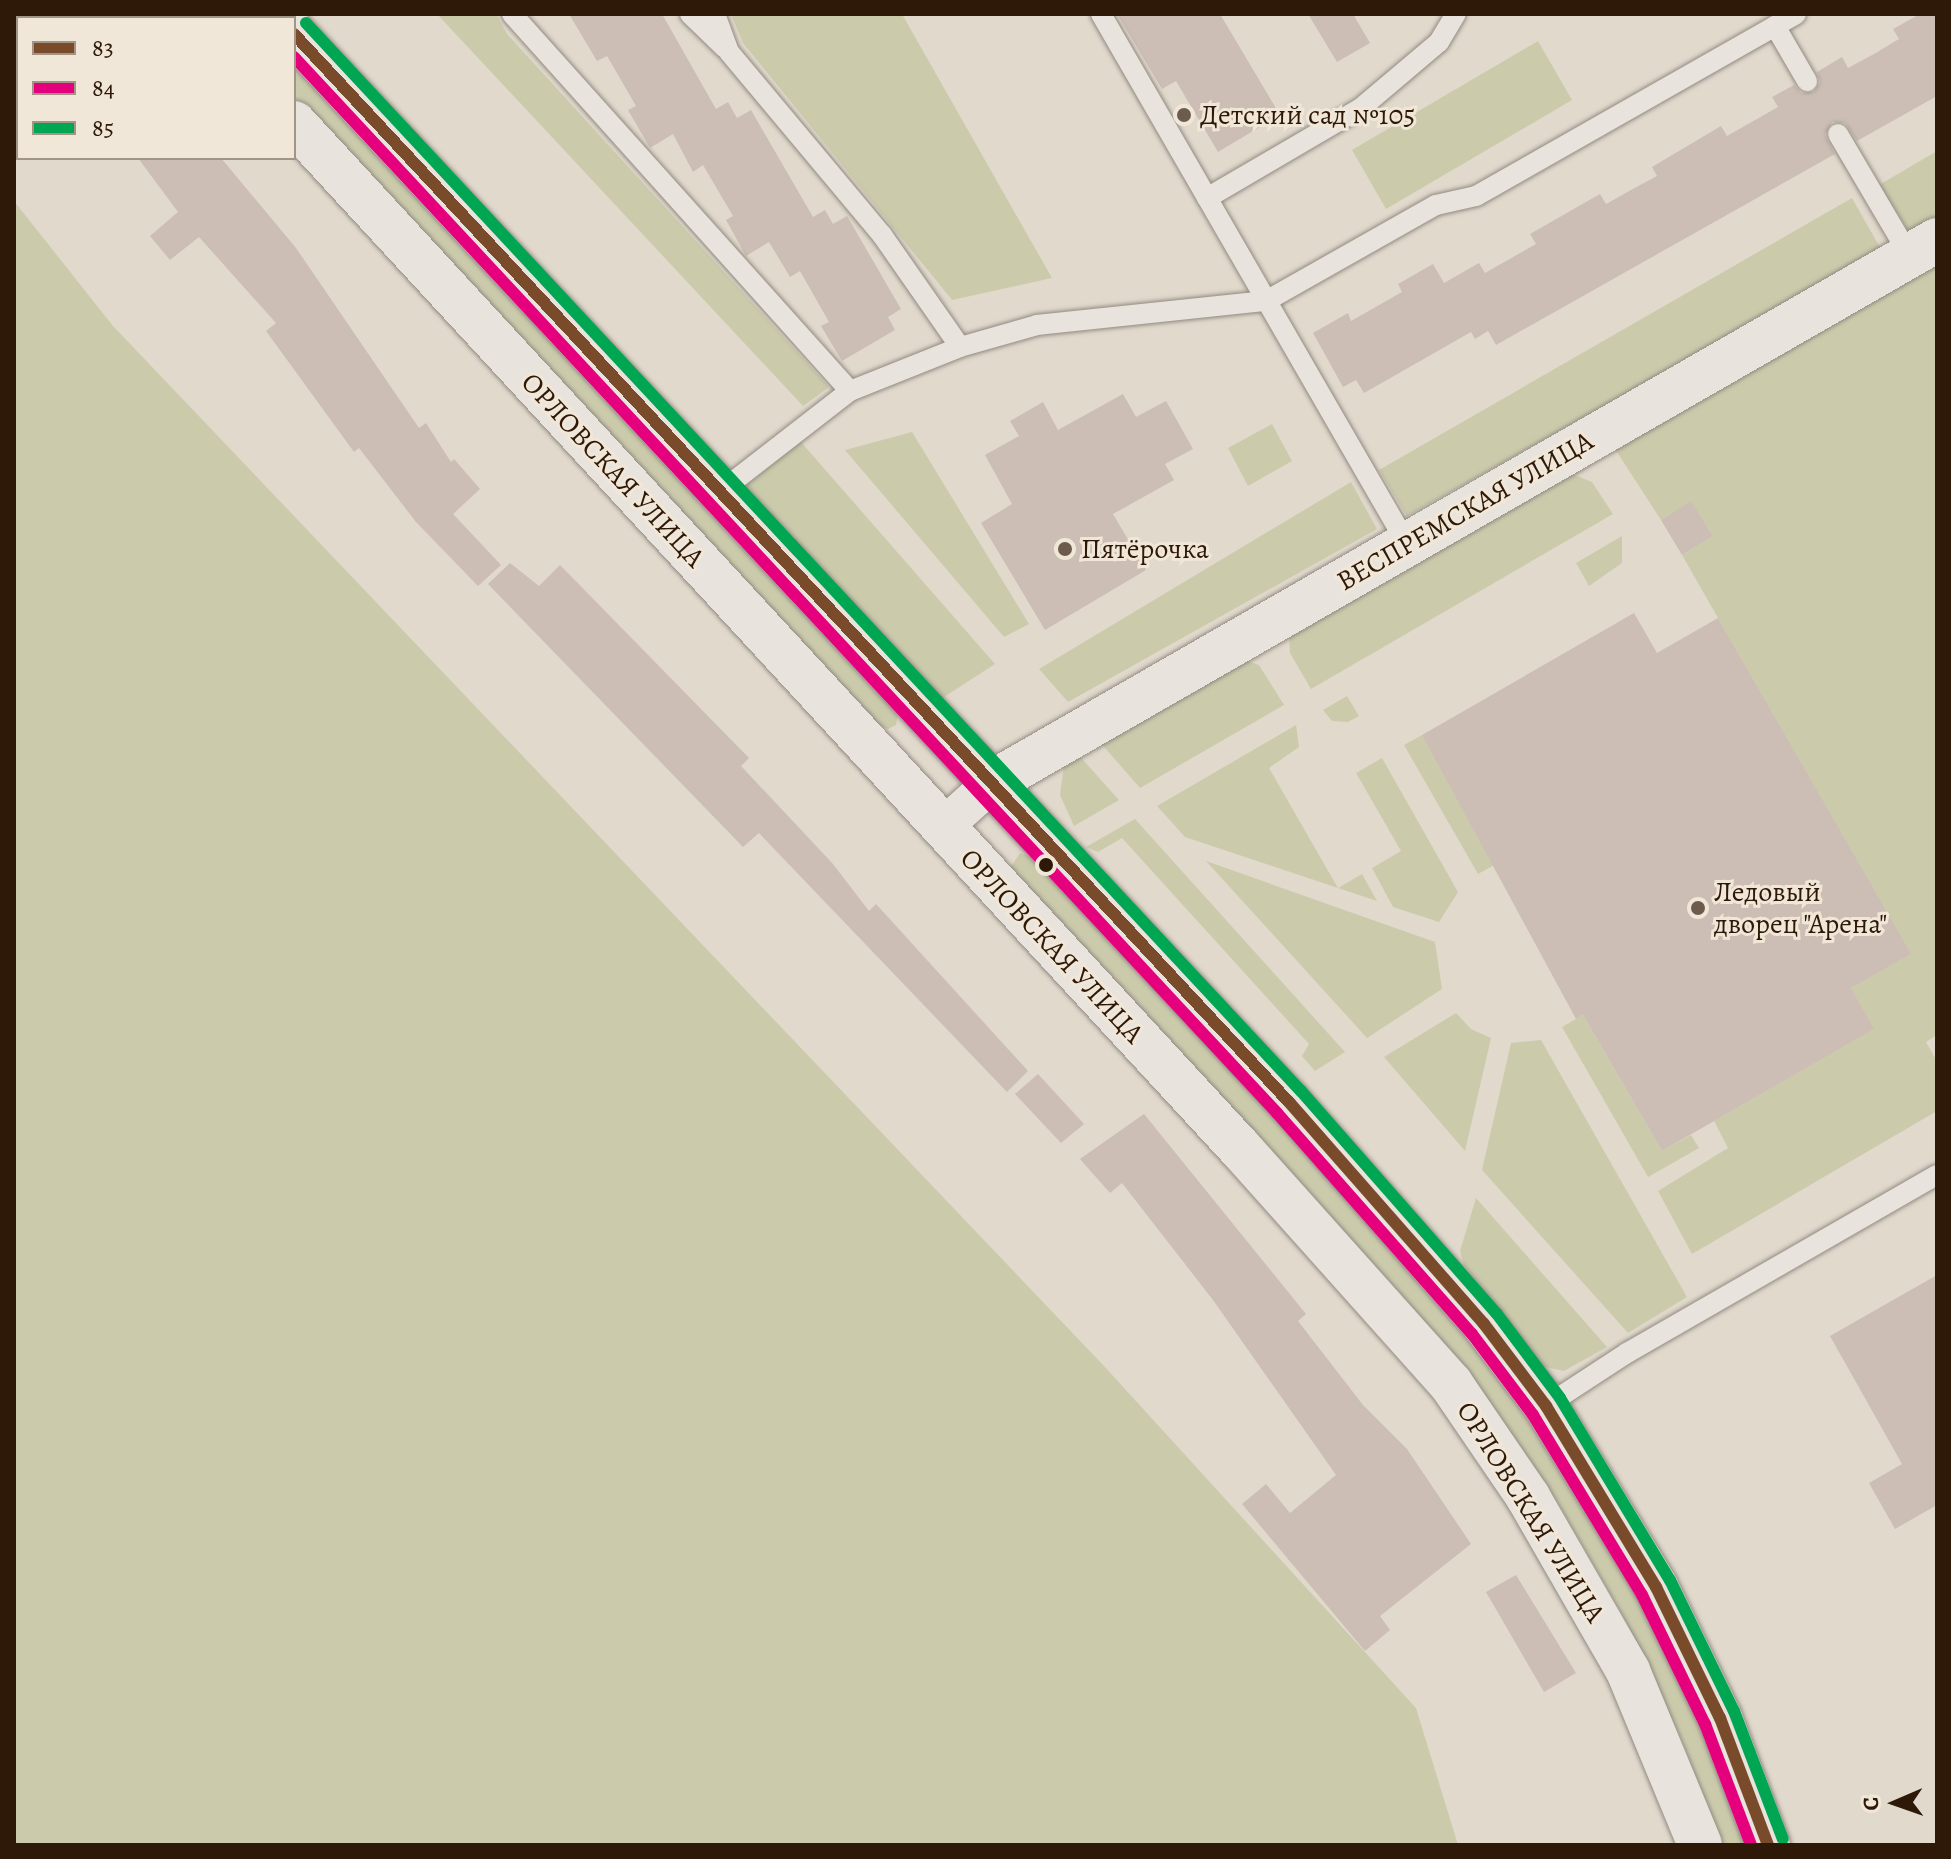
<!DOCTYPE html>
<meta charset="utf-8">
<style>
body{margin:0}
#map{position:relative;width:1951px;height:1859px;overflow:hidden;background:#e1d9cc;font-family:Alegreya,serif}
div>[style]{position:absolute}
.green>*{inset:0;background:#cbcbac}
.building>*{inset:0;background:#ccbeb4}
.roads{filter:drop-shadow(0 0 2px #928a81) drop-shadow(0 0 2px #928a81)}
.lane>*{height:20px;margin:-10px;padding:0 10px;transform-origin:10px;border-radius:10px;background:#e8e3dd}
.street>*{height:38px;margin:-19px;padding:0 19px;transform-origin:19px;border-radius:19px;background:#e8e3dd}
.secondary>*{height:44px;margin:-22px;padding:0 22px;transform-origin:22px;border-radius:22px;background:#e8e3dd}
.bus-1>*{height:12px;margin:-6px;padding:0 6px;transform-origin:6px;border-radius:6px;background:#7a4b2a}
.bus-2>*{height:12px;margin:-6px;padding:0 6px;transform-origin:6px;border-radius:6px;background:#e5007d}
.bus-3>*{height:12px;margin:-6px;padding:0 6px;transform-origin:6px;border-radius:6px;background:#00a651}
.dots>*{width:22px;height:22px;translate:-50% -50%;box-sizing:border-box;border:4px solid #f1e7d8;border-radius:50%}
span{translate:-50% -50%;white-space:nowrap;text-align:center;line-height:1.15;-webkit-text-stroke:6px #f1e7d8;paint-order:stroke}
.poi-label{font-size:28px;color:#2e1908}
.left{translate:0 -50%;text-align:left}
.street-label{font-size:28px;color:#2e1908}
.frame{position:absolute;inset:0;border:16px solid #2e1908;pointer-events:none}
.legend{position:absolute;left:16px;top:16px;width:280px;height:144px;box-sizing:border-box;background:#f1e7d8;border:2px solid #a39585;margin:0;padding:10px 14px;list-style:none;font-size:24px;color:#2e1908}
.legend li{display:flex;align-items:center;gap:16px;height:40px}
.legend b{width:40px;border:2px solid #a39585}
.north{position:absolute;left:1855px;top:1763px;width:80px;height:80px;-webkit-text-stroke:6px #f1e7d8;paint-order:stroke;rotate:268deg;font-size:22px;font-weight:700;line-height:32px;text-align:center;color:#2e1908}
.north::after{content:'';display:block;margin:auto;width:28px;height:36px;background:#2e1908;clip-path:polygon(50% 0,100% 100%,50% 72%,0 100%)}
</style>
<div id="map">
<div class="green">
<div style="clip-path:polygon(437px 14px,496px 14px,507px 34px,829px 387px,803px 406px)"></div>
<div style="clip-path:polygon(731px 14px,902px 14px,1052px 278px,952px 300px,743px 43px)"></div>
<div style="clip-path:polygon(1538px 41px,1572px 100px,1386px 209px,1352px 150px)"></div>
<div style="clip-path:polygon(294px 62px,898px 712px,896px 725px,888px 729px,877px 724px,294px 99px)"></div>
<div style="clip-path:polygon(1937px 151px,1937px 224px,1913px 238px,1879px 185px)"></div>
<div style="clip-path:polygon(1852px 198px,1882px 251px,1407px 516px,1379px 470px)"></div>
<div style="clip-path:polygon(14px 201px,113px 326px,1104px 1366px,1416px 1708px,1458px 1845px,14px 1845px)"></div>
<div style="clip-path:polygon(1937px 264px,1937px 1035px,1926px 1042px,1937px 1061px,1937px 1111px,1692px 1254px,1658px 1191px,1728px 1148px,1714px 1121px,1873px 1029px,1851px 988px,1910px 954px,1682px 555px,1713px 536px,1691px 502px,1661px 520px,1615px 449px)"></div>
<div style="clip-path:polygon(1272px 424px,1292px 461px,1248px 486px,1228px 448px)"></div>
<div style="clip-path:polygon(912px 432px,1029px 624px,1004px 637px,845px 450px)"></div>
<div style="clip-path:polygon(801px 442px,995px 664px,935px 703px,739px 491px)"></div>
<div style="clip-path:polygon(1572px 474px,1592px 482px,1613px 514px,1311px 689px,1290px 653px,1289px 633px)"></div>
<div style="clip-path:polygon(1351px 482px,1377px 529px,1068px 702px,1039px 669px)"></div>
<div style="clip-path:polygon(1622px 536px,1622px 563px,1589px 586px,1576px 563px)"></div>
<div style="clip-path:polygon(1240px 659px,1259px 665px,1284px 705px,1140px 788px,1098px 740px)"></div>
<div style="clip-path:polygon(1347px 696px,1359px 716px,1348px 722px,1332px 721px,1323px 710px)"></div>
<div style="clip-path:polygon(1296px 725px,1299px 747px,1269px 768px,1338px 888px,1362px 874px,1377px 901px,1185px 837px,1157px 806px)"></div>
<div style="clip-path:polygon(1422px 735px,1496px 864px,1478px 874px,1404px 745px)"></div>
<div style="clip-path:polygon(1076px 752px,1119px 800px,1074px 826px,1060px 795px,1064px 765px)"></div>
<div style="clip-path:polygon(1382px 758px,1458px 892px,1439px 922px,1393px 907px,1372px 868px,1401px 851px,1356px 773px)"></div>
<div style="clip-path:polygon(1135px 819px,1345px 1052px,1315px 1071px,1302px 1056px,1309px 1044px,1122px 838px,1098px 852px,1086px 847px)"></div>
<div style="clip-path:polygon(1020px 853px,1033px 858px,1318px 1163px,1517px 1396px,1644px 1596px,1751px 1845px,1723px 1845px,1681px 1738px,1620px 1610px,1548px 1486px,1495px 1410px,1010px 868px)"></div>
<div style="clip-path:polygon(1206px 861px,1435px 942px,1442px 989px,1367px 1038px)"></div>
<div style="clip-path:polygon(1456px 1013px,1471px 1029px,1491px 1038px,1465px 1151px,1384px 1057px)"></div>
<div style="clip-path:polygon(1583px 1015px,1662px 1151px,1691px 1135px,1699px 1148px,1648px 1177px,1562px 1027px)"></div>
<div style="clip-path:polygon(1541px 1040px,1687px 1297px,1628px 1333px,1482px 1170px,1511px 1043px)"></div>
<div style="clip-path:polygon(1476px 1198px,1607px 1347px,1564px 1371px,1545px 1367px,1464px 1265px,1460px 1251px)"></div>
</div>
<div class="building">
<div style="clip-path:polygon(569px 14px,662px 14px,716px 109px,728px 102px,737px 118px,751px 110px,813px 217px,825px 210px,833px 224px,847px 216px,901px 309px,888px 317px,895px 330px,842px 361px,821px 326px,829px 322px,800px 271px,790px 277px,769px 242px,746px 256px,726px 220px,733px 216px,703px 165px,693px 172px,673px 134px,650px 148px,628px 110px,636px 106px,607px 56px,597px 61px)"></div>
<div style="clip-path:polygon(1117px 14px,1220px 14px,1280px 115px,1218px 152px,1176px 81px,1162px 89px)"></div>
<div style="clip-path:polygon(1308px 14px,1353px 14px,1370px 43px,1337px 62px)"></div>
<div style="clip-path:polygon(1920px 14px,1937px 14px,1937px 96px,1857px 141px,1845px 123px,1832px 122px,1825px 135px,1835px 154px,1496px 345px,1488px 331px,1475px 339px,1471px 332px,1364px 393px,1356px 380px,1343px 387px,1313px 333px,1348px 313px,1351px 321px,1402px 292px,1398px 284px,1433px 264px,1444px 283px,1479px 263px,1485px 273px,1536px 244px,1530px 234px,1600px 194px,1606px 204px,1631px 190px,1657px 176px,1652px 167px,1721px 126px,1727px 136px,1778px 107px,1772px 97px,1794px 85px,1801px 93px,1814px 92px,1820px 82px,1817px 72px,1842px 57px,1848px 68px,1874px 54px,1899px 39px,1893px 29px)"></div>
<div style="clip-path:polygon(138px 158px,221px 158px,296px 248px,419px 428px,426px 423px,451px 462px,454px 459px,480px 489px,453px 514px,501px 565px,478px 586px,416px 522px,359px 448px,354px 452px,266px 331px,276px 323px,199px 237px,170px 260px,150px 236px,178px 212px)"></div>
<div style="clip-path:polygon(1123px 394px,1136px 417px,1166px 401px,1193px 449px,1165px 464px,1174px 480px,1113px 514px,1146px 570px,1045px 630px,981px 523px,1012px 504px,985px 455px,1019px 436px,1010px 421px,1043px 402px,1058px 430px)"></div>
<div style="clip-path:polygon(1691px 501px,1713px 536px,1682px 555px,1661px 520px)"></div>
<div style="clip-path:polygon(510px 563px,539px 586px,560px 565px,749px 758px,741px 766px,833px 864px,869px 911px,876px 904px,1028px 1071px,1007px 1092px,759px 833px,743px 847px,488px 584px)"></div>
<div style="clip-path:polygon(1634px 613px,1657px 653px,1718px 618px,1911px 954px,1851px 988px,1874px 1029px,1662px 1151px,1583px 1015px,1576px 1019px,1422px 735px)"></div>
<div style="clip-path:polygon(1038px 1074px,1084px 1124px,1061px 1143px,1015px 1094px)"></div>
<div style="clip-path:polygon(1144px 1114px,1306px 1314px,1298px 1321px,1363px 1405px,1407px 1449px,1471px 1544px,1380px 1616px,1390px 1630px,1365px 1651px,1242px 1504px,1266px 1484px,1290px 1513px,1336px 1475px,1213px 1300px,1122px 1183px,1110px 1193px,1080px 1159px)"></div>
<div style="clip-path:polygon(1937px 1275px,1937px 1505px,1895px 1529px,1869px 1483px,1902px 1464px,1830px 1336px)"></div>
<div style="clip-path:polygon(1516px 1575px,1576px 1673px,1544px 1692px,1486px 1592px)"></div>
</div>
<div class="roads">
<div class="lane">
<div style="left:512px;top:14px;width:506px;rotate:48.12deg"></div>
<div style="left:690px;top:14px;width:49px;rotate:44.2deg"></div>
<div style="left:715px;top:14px;width:40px;rotate:69.8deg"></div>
<div style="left:729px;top:52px;width:239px;rotate:50.1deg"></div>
<div style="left:882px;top:235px;width:136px;rotate:55.1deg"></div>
<div style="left:1101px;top:14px;width:612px;rotate:60deg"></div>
<div style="left:1775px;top:26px;width:64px;rotate:59.8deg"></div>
<div style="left:1838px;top:134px;width:142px;rotate:59.5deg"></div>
<div style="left:1207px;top:198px;width:178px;rotate:-30.3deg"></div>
<div style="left:1361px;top:108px;width:102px;rotate:-40.2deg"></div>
<div style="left:1439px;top:42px;width:33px;rotate:-59deg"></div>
<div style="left:721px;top:491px;width:163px;rotate:-37.8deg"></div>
<div style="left:850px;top:391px;width:118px;rotate:-21.8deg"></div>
<div style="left:960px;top:347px;width:80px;rotate:-15.9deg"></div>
<div style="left:1037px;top:325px;width:230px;rotate:-6deg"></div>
<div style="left:1266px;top:301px;width:195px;rotate:-29.5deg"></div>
<div style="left:1436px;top:205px;width:41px;rotate:-12.7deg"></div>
<div style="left:1476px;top:196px;width:368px;rotate:-29.6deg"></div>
<div style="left:1546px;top:1406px;width:97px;rotate:-33.2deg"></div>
<div style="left:1627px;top:1353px;width:357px;rotate:-29.9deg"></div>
</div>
<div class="street">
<div style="left:942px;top:828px;width:69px;rotate:-42deg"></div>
</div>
<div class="secondary">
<div style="left:192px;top:14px;width:6px;rotate:45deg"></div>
<div style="left:294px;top:34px;width:1460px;rotate:47.03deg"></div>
<div style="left:1289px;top:1102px;width:295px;rotate:48.7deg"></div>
<div style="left:1484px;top:1324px;width:103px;rotate:52.9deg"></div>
<div style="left:1546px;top:1406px;width:212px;rotate:58.7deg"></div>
<div style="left:1656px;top:1587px;width:146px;rotate:64deg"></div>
<div style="left:1720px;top:1718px;width:136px;rotate:69.3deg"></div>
<div style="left:294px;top:123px;width:1395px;rotate:47.3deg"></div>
<div style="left:1240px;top:1148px;width:317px;rotate:48.2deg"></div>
<div style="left:1451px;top:1384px;width:137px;rotate:55.7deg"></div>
<div style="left:1528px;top:1497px;width:201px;rotate:60.1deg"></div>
<div style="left:1628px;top:1671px;width:188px;rotate:67.5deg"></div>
<div style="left:993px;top:782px;width:1089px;rotate:-29.86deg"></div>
</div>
</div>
<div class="bus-1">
<div style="left:294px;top:34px;width:1460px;rotate:47.03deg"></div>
<div style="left:1289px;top:1102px;width:295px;rotate:48.7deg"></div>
<div style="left:1484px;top:1324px;width:103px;rotate:52.9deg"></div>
<div style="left:1546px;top:1406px;width:212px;rotate:58.7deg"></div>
<div style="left:1656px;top:1587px;width:146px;rotate:64deg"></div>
<div style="left:1720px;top:1718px;width:136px;rotate:69.3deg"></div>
</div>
<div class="bus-2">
<div style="left:294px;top:57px;width:1443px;rotate:47.05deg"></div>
<div style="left:1277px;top:1113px;width:295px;rotate:48.6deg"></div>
<div style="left:1472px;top:1334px;width:101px;rotate:53deg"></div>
<div style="left:1533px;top:1415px;width:210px;rotate:58.8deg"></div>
<div style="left:1642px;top:1595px;width:144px;rotate:64deg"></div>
<div style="left:1705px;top:1724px;width:129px;rotate:69.2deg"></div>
</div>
<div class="bus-3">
<div style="left:306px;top:23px;width:1460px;rotate:47.03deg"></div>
<div style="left:1301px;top:1091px;width:297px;rotate:48.7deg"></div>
<div style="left:1497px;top:1314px;width:105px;rotate:53.1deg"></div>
<div style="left:1560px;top:1398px;width:213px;rotate:58.9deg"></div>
<div style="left:1670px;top:1580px;width:146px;rotate:64deg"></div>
<div style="left:1734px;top:1711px;width:137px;rotate:69.1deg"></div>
</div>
<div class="dots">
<div style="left:1184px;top:115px;background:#6d5c4d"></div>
<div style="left:1065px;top:549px;background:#6d5c4d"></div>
<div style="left:1046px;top:865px;background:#2e1908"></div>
<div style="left:1698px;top:908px;background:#6d5c4d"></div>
</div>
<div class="poi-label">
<span class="left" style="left:1200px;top:115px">Детский сад №105</span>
<span class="left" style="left:1081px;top:549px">Пятёрочка</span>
<span class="left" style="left:1714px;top:908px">Ледовый<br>дворец "Арена"</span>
</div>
<div class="street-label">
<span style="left:613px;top:470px;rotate:47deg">ОРЛОВСКАЯ УЛИЦА</span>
<span style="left:1465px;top:511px;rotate:-30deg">ВЕСПРЕМСКАЯ УЛИЦА</span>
<span style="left:1052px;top:946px;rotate:47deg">ОРЛОВСКАЯ УЛИЦА</span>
<span style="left:1531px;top:1512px;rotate:58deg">ОРЛОВСКАЯ УЛИЦА</span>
</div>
<div class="frame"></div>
<ul class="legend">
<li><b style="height:10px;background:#7a4b2a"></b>83</li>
<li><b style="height:10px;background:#e5007d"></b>84</li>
<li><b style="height:10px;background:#00a651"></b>85</li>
</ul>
<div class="north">С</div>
</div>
